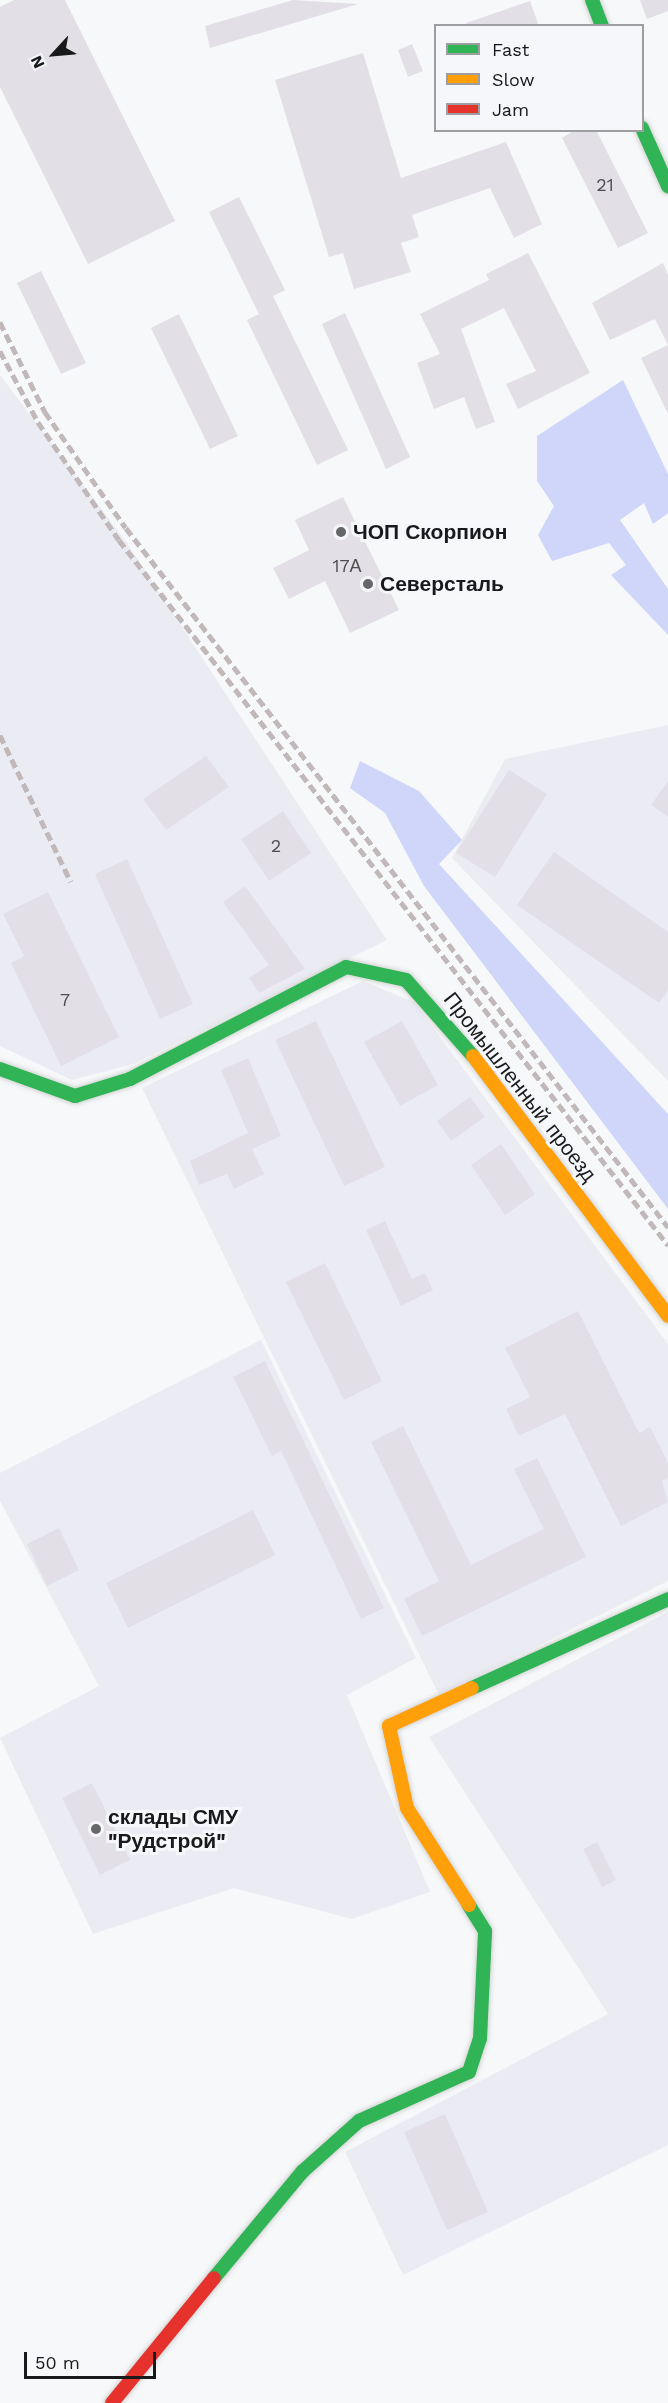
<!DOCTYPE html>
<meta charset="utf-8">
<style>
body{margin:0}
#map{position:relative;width:668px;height:2403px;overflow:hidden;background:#f7f8f9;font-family:"Work Sans",sans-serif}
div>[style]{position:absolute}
.built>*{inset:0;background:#ebecf3}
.forest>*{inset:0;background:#cfd6f9}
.building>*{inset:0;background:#e3dfe6}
.roads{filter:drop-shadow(0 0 2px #d3d4d5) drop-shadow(0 0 2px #d3d4d5)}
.fast>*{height:14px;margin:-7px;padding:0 7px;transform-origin:7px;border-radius:7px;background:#30b455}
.slow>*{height:14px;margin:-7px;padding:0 7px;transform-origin:7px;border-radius:7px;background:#ff9f0a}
.jam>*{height:14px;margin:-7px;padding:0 7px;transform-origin:7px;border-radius:7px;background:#e5322d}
.rail>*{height:4.5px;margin-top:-2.25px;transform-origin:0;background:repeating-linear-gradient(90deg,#c0b8b9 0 9px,transparent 0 13.5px)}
.dots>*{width:16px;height:16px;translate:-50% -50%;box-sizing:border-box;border:3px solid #f6f7fa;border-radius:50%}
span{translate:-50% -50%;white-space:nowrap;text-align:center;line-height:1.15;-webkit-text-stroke:6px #f6f7fa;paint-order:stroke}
.number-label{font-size:18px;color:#4e4e50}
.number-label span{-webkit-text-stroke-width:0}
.poi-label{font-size:21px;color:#18191a;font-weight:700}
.left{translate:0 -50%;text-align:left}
.street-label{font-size:21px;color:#18191a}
.legend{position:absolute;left:434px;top:24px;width:210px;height:108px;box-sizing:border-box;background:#f6f7fa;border:2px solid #9d9ea0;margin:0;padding:8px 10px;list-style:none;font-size:18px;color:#18191a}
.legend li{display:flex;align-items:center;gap:12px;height:30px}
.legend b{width:30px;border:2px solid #9d9ea0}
.north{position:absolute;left:24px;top:24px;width:60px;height:60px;-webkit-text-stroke:4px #f6f7fa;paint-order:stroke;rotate:244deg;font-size:16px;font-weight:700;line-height:24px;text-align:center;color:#18191a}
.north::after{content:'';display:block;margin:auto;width:21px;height:27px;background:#18191a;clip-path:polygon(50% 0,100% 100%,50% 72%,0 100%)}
.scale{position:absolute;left:24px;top:2352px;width:132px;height:27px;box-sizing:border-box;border:3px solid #18191a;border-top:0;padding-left:8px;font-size:18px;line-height:21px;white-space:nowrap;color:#18191a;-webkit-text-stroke:4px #f6f7fa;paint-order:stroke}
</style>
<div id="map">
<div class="built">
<div style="clip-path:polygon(0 375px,127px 543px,387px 940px,133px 1064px,72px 1080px,0 1046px)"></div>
<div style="clip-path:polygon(668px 725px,668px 1081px,452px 858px,505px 759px)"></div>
<div style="clip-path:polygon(363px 981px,414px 1002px,668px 1344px,668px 1581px,439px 1695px,142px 1088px)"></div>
<div style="clip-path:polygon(261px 1340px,416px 1658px,347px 1695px,430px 1892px,352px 1919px,234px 1888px,93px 1934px,0 1738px,99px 1686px,0 1501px,0 1473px)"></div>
<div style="clip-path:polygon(668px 1612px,668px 2145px,403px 2275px,345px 2152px,608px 2014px,429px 1737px)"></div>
</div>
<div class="forest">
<div style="clip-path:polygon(623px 380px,668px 474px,668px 513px,653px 524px,644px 503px,620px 520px,668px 589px,668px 635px,611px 575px,626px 565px,609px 543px,552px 561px,538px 535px,554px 506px,537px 481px,537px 436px)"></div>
<div style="clip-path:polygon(360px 761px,419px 791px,462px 840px,439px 864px,668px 1114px,668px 1209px,424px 886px,385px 813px,350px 788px)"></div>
</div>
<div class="building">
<div style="clip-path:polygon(14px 0,65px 0,175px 221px,88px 264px,0 87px,0 7px)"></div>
<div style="clip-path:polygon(293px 0,358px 4px,210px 48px,205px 26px)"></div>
<div style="clip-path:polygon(640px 0,668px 0,668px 11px,647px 19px)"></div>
<div style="clip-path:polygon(530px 1px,539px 26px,466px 26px,466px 23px)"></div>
<div style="clip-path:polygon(412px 44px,423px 71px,408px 77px,398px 50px)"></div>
<div style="clip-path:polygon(363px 53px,401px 178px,506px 142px,542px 224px,514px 238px,490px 188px,412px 215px,419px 237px,401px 243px,411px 272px,354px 289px,343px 253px,329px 257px,275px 80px)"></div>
<div style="clip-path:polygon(575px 130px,596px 130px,648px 233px,618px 248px,562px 138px)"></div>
<div style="clip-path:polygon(239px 197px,285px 290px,273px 296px,348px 450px,317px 465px,247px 320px,259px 314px,209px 212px)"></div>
<div style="clip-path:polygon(528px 253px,590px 373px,518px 409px,506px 384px,536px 371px,504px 308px,461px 329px,495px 422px,476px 429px,464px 397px,434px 409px,417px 363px,440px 354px,420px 314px,489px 280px,486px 274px)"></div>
<div style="clip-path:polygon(663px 263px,668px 275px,668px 414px,641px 358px,668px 345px,655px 319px,610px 340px,592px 303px)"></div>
<div style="clip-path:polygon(41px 271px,86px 363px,61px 374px,17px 283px)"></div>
<div style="clip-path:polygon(345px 313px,410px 457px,386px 469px,322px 324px)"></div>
<div style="clip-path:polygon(179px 314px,238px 436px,210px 449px,151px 328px)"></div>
<div style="clip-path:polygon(343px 497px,399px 610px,350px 633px,325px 581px,289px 599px,273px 568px,309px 550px,295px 520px)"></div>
<div style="clip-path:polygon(206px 756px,229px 787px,166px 830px,143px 799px)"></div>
<div style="clip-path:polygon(509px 770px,547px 794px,495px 877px,456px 853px)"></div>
<div style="clip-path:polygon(668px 781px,668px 817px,651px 805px)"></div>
<div style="clip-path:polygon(283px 811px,311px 853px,269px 881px,241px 839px)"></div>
<div style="clip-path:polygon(554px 852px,668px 932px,668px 990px,659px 1003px,517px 905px)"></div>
<div style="clip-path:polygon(127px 859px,193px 1004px,160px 1019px,95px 874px)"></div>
<div style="clip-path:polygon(245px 886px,305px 969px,259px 993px,249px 978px,269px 965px,223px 902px)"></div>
<div style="clip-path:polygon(48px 892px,119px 1037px,61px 1066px,11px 963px,24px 956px,3px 914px)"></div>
<div style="clip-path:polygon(316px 1021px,385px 1167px,344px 1186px,275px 1040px)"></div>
<div style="clip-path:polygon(402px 1021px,438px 1085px,400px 1106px,364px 1042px)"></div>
<div style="clip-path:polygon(248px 1058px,281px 1136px,252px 1149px,264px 1174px,234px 1189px,227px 1174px,199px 1185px,190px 1161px,248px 1133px,221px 1070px)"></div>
<div style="clip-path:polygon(470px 1097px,485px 1117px,451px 1141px,437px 1121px)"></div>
<div style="clip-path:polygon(501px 1144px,535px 1194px,505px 1215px,471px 1165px)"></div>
<div style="clip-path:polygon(385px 1221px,412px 1279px,425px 1273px,433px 1290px,401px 1306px,366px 1230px)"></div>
<div style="clip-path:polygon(325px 1263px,382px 1381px,344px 1400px,286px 1282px)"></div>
<div style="clip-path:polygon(578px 1311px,639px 1433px,650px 1427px,668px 1463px,668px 1478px,662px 1481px,668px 1502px,621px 1526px,565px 1414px,519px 1436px,506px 1409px,530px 1397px,505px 1348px)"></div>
<div style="clip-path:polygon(265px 1361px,384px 1608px,361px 1619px,281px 1451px,272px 1456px,233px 1377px)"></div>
<div style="clip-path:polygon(403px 1426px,471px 1565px,544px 1529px,514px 1469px,537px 1458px,586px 1557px,422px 1636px,404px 1599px,439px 1581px,371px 1442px)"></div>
<div style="clip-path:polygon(253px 1510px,275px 1555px,128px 1628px,106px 1583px)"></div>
<div style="clip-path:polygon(59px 1528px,79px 1570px,47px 1586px,27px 1544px)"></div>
<div style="clip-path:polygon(92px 1783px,130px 1860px,100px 1875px,62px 1798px)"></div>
<div style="clip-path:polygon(597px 1842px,616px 1880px,602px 1887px,583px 1849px)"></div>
<div style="clip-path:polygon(445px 2114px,488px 2212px,447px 2230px,404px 2132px)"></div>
</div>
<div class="roads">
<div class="fast">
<div style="left:592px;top:0;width:28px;rotate:69deg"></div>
<div style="left:642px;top:128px;width:64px;rotate:65.9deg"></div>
<div style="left:0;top:1069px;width:80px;rotate:19.8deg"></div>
<div style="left:75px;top:1096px;width:58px;rotate:-17.2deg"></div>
<div style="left:130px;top:1079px;width:243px;rotate:-27.4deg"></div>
<div style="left:346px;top:967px;width:61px;rotate:12.2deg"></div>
<div style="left:406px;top:980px;width:101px;rotate:48.6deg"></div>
<div style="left:472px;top:1688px;width:215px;rotate:-24.4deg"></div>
<div style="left:214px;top:2278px;width:138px;rotate:-50.3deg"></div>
<div style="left:302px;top:2172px;width:76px;rotate:-41.8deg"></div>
<div style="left:359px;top:2121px;width:120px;rotate:-24deg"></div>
<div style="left:469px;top:2072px;width:35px;rotate:-72deg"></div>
<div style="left:480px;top:2039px;width:108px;rotate:-87.3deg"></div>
<div style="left:485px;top:1931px;width:31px;rotate:-122deg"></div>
</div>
<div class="slow">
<div style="left:473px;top:1056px;width:325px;rotate:53.1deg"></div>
<div style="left:469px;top:1905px;width:115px;rotate:-122.6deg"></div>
<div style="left:407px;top:1808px;width:84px;rotate:-102.4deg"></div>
<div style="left:389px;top:1726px;width:91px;rotate:-24.6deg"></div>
</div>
<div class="jam">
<div style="left:112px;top:2403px;width:161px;rotate:-50.8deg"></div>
</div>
</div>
<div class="rail">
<div style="left:0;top:322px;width:101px;rotate:63.4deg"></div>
<div style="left:45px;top:412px;width:141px;rotate:55.1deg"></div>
<div style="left:126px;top:528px;width:885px;rotate:52.21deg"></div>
<div style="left:0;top:351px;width:81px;rotate:61.8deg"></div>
<div style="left:38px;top:422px;width:143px;rotate:55.5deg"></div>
<div style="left:119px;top:540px;width:894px;rotate:52.09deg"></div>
<div style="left:0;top:735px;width:163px;rotate:64.2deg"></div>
</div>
<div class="dots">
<div style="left:341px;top:532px;background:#666768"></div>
<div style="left:368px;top:584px;background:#666768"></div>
<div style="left:96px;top:1829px;background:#666768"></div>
</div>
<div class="number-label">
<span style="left:605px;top:185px">21</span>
<span style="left:347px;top:566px">17А</span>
<span style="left:276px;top:846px">2</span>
<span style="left:65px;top:1000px">7</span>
</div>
<div class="poi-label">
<span class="left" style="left:353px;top:532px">ЧОП Скорпион</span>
<span class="left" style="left:380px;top:584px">Северсталь</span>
<span class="left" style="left:108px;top:1829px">склады СМУ<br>"Рудстрой"</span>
</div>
<div class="street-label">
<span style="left:520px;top:1087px;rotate:52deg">Промышленный проезд</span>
</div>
<ul class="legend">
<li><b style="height:8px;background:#30b455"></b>Fast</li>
<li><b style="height:8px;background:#ff9f0a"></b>Slow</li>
<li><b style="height:8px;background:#e5322d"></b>Jam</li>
</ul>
<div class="north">N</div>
<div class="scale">50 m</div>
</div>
